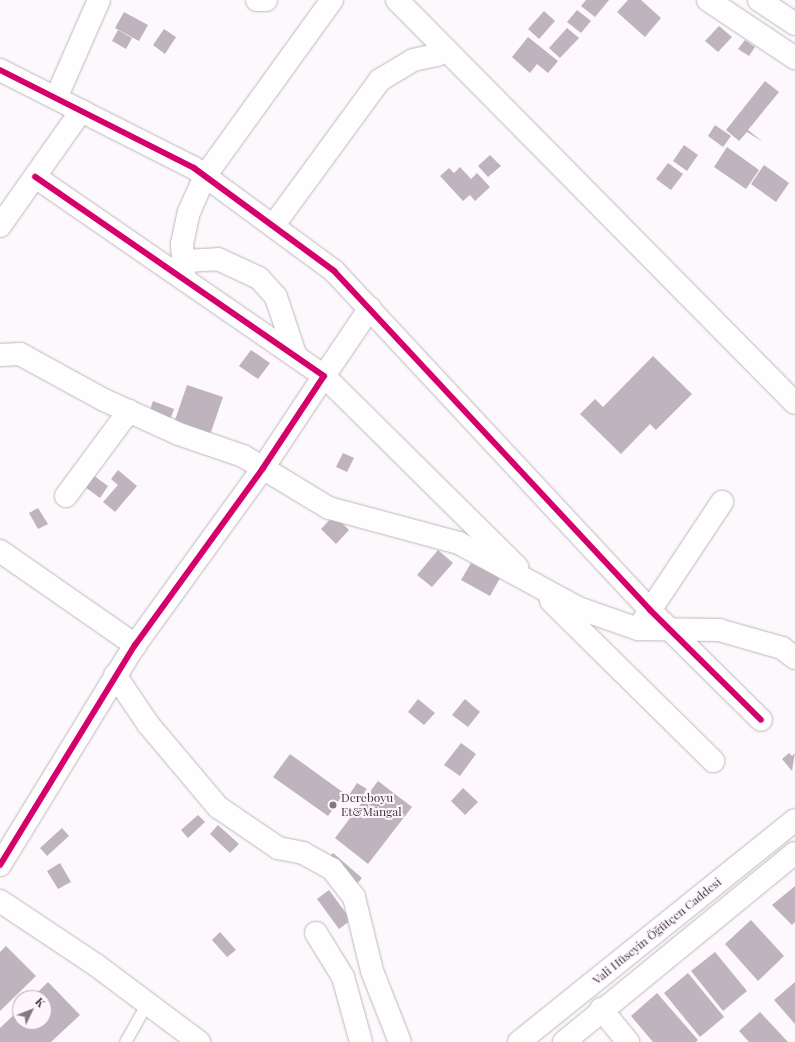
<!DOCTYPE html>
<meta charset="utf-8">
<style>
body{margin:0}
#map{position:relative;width:795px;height:1042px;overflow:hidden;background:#fcf8fc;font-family:"Playfair Display",serif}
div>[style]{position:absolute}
.building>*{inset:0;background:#bfb4be}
.roads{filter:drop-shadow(0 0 1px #beb7bd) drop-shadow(0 0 1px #beb7bd)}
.lane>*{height:11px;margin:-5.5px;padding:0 5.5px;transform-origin:5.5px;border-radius:5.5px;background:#fffeff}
.street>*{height:22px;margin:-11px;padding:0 11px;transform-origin:11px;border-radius:11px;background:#fffeff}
.secondary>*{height:22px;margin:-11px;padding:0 11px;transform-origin:11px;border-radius:11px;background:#fffeff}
.primary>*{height:22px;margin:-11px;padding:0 11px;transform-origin:11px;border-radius:11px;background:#fffeff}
.cycleway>*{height:6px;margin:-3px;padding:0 3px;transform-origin:3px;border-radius:3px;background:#d6006c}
.dots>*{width:11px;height:11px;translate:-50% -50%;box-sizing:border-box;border:2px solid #fdf7fd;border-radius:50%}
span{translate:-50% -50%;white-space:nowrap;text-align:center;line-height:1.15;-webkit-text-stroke:4px #fdf7fd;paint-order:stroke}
.poi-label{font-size:12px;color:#40353f}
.left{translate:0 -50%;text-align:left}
.street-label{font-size:12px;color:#40353f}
.north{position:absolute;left:12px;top:990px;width:40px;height:40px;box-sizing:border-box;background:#fdf7fd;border:1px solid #b1a9b1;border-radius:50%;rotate:47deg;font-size:11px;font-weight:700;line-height:16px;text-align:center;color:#40353f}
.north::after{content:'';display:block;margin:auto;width:14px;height:18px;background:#827981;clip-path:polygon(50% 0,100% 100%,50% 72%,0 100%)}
</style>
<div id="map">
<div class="building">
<div style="clip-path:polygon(586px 0,609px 0,595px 17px,581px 6px)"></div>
<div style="clip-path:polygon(628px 0,641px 0,661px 18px,645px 37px,617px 12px)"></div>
<div style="clip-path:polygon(577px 10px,591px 21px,581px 33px,567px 22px)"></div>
<div style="clip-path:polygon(544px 11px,555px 21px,539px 39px,528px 29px)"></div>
<div style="clip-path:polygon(124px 12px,148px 25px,139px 41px,115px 28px)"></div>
<div style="clip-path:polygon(719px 26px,732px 37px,718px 52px,705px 41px)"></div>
<div style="clip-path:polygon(567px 28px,579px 38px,560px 58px,549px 48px)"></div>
<div style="clip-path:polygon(164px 29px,176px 37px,165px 54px,153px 45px)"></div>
<div style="clip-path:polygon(118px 30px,132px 38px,126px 49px,112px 41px)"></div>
<div style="clip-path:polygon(528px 37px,558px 61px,548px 73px,537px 64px,530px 73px,512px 57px)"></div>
<div style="clip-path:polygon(745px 40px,755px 47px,749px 56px,738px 49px)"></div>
<div style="clip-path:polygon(765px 81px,779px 92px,748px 130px,763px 142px,747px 132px,739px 141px,726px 130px)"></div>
<div style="clip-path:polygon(715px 125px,731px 136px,723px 147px,708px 136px)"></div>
<div style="clip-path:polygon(684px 145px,698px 155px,687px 171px,673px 161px)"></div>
<div style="clip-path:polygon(727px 147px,759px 170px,746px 189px,714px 167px)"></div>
<div style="clip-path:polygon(490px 155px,501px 166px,488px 177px,478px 166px)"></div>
<div style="clip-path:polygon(668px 163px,683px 174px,671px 190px,656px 179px)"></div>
<div style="clip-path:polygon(764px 165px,789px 183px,776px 202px,751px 184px)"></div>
<div style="clip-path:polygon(460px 167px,471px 179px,477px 173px,490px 187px,475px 201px,470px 195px,463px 201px,440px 176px,449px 168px,454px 173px)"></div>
<div style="clip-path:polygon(251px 350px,270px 363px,258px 379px,239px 366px)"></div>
<div style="clip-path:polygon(653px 356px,692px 394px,656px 430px,650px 424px,621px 454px,580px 414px,595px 399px,603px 407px)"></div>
<div style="clip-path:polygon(187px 385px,223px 397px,210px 435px,174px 423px)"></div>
<div style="clip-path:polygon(153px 401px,174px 409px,170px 420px,149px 413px)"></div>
<div style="clip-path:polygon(343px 453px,354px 458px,347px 472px,336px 467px)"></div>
<div style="clip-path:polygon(118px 470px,137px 486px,115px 512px,103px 502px,118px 485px,111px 479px)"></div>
<div style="clip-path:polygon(93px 475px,108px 486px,100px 498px,85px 487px)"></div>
<div style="clip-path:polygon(38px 508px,48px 524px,38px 529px,29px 513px)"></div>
<div style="clip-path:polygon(334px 515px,349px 530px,336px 544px,321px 529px)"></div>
<div style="clip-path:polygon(438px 550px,453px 563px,432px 587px,417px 575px)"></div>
<div style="clip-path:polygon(471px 563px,500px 578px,490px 596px,461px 580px)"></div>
<div style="clip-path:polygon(418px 699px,435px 713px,424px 725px,408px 712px)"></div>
<div style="clip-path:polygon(465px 699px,480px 712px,468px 727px,452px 715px)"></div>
<div style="clip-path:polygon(461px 743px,476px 754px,460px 776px,444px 765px)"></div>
<div style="clip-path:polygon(789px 753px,792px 756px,795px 753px,792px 771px,782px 759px)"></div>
<div style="clip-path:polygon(290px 754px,344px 793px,328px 816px,273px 777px)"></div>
<div style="clip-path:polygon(378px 781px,412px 807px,368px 864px,335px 838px)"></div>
<div style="clip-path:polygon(357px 783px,367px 789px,357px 804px,347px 798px)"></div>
<div style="clip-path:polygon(463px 788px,478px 802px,465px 815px,451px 801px)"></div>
<div style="clip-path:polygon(198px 815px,205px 822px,188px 838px,181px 830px)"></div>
<div style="clip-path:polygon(218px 825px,239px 844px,230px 853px,210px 834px)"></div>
<div style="clip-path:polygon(62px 828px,69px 836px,47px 856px,40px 848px)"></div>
<div style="clip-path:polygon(333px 853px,362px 878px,353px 888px,324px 863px)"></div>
<div style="clip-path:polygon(60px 863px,71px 882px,58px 889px,47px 871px)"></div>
<div style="clip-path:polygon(795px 886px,795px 922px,792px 925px,772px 905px)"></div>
<div style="clip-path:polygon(329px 890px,351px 920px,339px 929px,317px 899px)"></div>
<div style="clip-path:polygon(751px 920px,784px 956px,758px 981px,725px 944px)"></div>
<div style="clip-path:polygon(220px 932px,236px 950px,227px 957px,212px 940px)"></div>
<div style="clip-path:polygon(6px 946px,36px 976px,0 1011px,0 952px)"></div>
<div style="clip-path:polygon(715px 952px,747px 991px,723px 1011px,691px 971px)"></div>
<div style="clip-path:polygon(688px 973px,724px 1017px,700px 1037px,664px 993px)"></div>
<div style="clip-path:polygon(48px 982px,80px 1015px,51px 1042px,0 1042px,0 1028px,20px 1009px,20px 1022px,44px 1022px,44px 998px,32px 998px)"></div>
<div style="clip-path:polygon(795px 982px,795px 1024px,774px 1000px)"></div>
<div style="clip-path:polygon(657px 993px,698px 1040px,696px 1042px,653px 1042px,631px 1016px)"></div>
<div style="clip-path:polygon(760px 1012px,788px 1042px,749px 1042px,739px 1031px)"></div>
</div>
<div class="roads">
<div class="lane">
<div style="left:125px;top:1042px;width:45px;rotate:-60.6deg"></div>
</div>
<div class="street">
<div style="left:257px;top:0;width:9px"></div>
<div style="left:397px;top:0;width:566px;rotate:45.36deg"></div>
<div style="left:0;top:70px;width:217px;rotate:26.8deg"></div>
<div style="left:194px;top:168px;width:174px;rotate:36.3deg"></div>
<div style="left:334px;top:271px;width:463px;rotate:47deg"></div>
<div style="left:650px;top:610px;width:156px;rotate:44.7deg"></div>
<div style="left:56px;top:98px;width:107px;rotate:-66.3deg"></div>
<div style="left:0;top:226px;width:141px;rotate:-54.8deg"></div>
<div style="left:273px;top:226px;width:181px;rotate:-53.8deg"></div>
<div style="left:380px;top:80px;width:39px;rotate:-31deg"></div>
<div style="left:413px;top:60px;width:25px;rotate:-12deg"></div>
<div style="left:437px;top:55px;width:10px;rotate:-61deg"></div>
<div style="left:183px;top:261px;width:35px;rotate:-3deg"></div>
<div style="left:218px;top:259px;width:45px;rotate:24.9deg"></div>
<div style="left:259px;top:278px;width:25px;rotate:48deg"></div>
<div style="left:276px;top:297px;width:63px;rotate:71.6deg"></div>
<div style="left:185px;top:280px;width:36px;rotate:-95deg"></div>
<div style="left:182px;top:244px;width:33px;rotate:-78deg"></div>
<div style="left:189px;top:212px;width:39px;rotate:-66deg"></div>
<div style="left:205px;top:176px;width:217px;rotate:-54.2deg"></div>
<div style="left:370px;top:308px;width:82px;rotate:124.1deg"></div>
<div style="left:324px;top:376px;width:272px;rotate:44.7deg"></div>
<div style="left:0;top:355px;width:20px;rotate:-3deg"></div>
<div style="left:20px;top:354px;width:96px;rotate:28.7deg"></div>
<div style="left:104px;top:400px;width:82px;rotate:24.4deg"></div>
<div style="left:179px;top:434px;width:68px;rotate:19deg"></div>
<div style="left:243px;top:456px;width:100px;rotate:31.2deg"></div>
<div style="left:329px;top:508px;width:135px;rotate:15.1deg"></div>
<div style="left:459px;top:543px;width:136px;rotate:28.6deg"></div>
<div style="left:578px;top:608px;width:64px;rotate:19.3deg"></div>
<div style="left:638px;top:629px;width:81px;rotate:0.7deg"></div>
<div style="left:719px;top:630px;width:66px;rotate:15.9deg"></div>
<div style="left:782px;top:648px;width:16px;rotate:38deg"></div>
<div style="left:66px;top:496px;width:106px;rotate:-53.5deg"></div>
<div style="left:0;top:551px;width:165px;rotate:34.8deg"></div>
<div style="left:551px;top:601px;width:228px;rotate:44.6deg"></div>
<div style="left:643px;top:621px;width:143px;rotate:-56.4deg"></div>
<div style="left:115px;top:675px;width:59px;rotate:56deg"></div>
<div style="left:148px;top:724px;width:109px;rotate:49.9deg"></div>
<div style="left:218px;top:807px;width:73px;rotate:34.3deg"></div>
<div style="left:278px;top:848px;width:25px;rotate:11deg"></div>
<div style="left:303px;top:853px;width:33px;rotate:29deg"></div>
<div style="left:332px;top:869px;width:36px;rotate:52deg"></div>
<div style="left:354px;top:897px;width:76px;rotate:76.3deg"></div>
<div style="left:372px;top:971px;width:76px;rotate:68.5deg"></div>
<div style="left:0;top:865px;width:258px;rotate:-58.5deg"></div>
<div style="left:135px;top:645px;width:218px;rotate:-54.1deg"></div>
<div style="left:263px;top:468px;width:110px;rotate:-56.5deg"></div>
<div style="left:324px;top:376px;width:351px;rotate:-145.4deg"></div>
<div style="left:316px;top:933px;width:52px;rotate:58.5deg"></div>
<div style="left:343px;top:977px;width:67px;rotate:74.5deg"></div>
<div style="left:601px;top:1009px;width:43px;rotate:50.7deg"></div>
</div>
<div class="secondary">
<div style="left:0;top:901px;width:115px;rotate:33.7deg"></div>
<div style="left:96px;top:965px;width:129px;rotate:36.8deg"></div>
<div style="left:519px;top:1042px;width:354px;rotate:-38.8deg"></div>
<div style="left:564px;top:1042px;width:298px;rotate:-39.3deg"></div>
</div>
<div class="primary">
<div style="left:708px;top:0;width:105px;rotate:33.7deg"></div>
<div style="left:759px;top:0;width:43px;rotate:33.7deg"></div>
</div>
</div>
<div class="cycleway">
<div style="left:0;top:70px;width:217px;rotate:26.8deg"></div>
<div style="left:194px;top:168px;width:174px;rotate:36.3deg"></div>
<div style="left:334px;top:271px;width:463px;rotate:47deg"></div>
<div style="left:650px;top:610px;width:156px;rotate:44.7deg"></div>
<div style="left:0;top:865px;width:258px;rotate:-58.5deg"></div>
<div style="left:135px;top:645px;width:218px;rotate:-54.1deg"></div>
<div style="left:263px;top:468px;width:110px;rotate:-56.5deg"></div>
<div style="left:324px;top:376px;width:351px;rotate:-145.4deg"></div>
</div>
<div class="dots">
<div style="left:333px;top:805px;background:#827981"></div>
</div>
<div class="poi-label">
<span class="left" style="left:341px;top:805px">Dereboyu<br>Et&amp;Mangal</span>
</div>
<div class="street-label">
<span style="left:657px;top:931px;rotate:-39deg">Vali Hüseyin Öğütçen Caddesi</span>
</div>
<div class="north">K</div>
</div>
